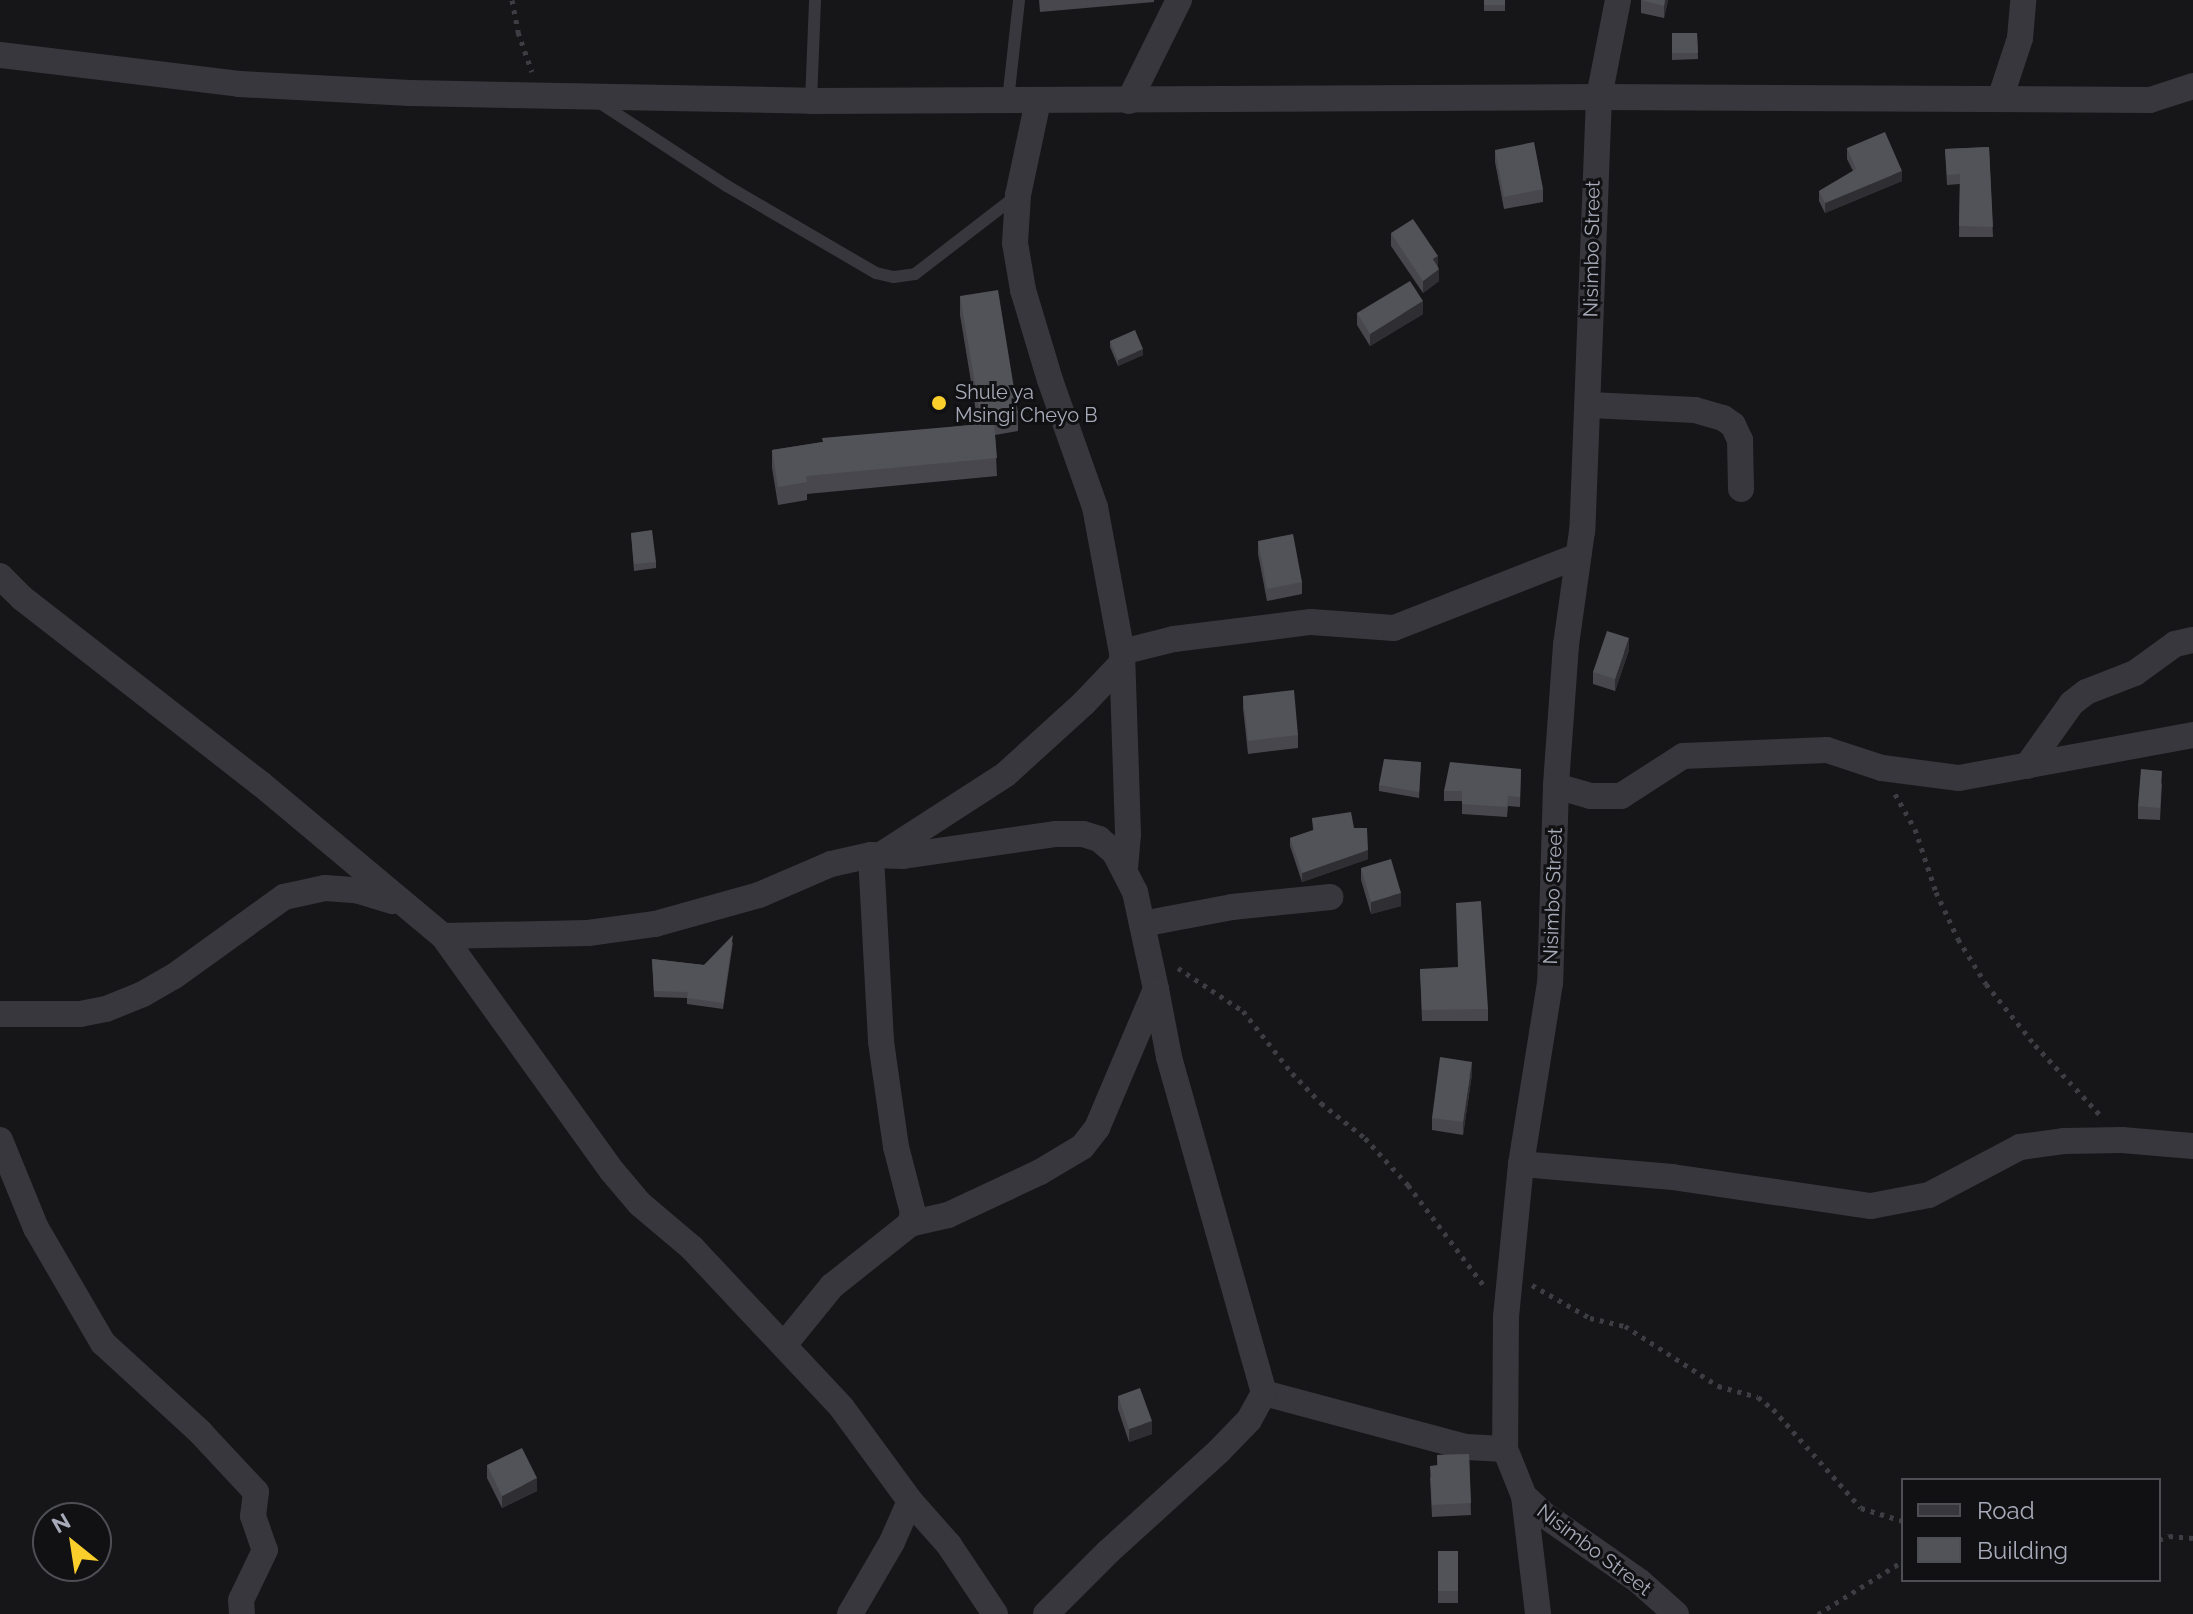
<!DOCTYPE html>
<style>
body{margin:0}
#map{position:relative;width:2193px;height:1614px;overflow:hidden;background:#161618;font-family:Raleway,sans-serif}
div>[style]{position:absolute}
.path>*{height:5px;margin-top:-2.5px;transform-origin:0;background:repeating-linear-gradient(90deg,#3d3e44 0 4px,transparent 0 10px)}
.lane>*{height:12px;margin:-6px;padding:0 6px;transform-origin:6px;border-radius:6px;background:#37373d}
.street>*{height:26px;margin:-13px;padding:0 13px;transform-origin:13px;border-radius:13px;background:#37373d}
.wall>*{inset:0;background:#47474d}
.shaded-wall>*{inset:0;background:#2f2f33}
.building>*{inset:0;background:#525259}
.dots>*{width:22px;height:22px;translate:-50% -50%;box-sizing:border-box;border:4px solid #111113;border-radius:50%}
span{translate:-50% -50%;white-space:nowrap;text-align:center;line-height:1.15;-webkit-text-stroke:6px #111113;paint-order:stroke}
.street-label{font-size:20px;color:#a7abb9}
.poi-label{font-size:20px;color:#a7abb9}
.left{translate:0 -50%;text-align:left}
.legend{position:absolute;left:1901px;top:1478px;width:260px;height:104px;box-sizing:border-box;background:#111113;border:2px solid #4d4f55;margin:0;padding:10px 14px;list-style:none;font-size:24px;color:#a7abb9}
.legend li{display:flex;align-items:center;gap:16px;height:40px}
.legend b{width:40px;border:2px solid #4d4f55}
.north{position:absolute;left:32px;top:1502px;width:80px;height:80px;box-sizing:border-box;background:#111113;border:2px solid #4d4f55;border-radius:50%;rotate:330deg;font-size:22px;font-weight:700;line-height:32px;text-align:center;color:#a7abb9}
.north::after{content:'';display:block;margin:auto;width:28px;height:36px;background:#fbcf2b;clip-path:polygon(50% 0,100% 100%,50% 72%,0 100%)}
</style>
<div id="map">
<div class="path">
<div style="left:512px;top:0;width:33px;rotate:79deg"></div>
<div style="left:518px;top:32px;width:42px;rotate:70.7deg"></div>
<div style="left:1895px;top:794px;width:40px;rotate:60.3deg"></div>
<div style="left:1915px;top:829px;width:66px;rotate:71.6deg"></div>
<div style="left:1936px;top:892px;width:52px;rotate:64.9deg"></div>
<div style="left:1958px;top:939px;width:53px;rotate:58.1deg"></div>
<div style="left:1986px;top:984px;width:78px;rotate:51.2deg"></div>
<div style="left:2035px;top:1045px;width:96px;rotate:47.1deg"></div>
<div style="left:1178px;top:968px;width:78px;rotate:33.5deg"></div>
<div style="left:1243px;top:1011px;width:79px;rotate:51.7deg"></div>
<div style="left:1292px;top:1073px;width:42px;rotate:46deg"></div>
<div style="left:1321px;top:1103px;width:56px;rotate:38.5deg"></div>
<div style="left:1365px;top:1138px;width:64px;rotate:47.5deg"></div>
<div style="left:1408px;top:1185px;width:126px;rotate:53deg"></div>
<div style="left:1532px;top:1285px;width:67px;rotate:29.6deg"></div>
<div style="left:1590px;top:1318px;width:36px;rotate:13deg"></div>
<div style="left:1625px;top:1326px;width:111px;rotate:32.8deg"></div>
<div style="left:1718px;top:1386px;width:41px;rotate:15.4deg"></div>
<div style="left:1758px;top:1397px;width:19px;rotate:39deg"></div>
<div style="left:1773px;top:1409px;width:132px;rotate:48.4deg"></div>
<div style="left:1861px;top:1508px;width:44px;rotate:17.2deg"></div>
<div style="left:2159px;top:1540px;width:11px;rotate:-22deg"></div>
<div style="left:2169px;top:1536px;width:24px;rotate:5deg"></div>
<div style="left:1818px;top:1614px;width:100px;rotate:-31.9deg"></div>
</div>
<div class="lane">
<div style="left:1008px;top:100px;width:101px;rotate:-83.7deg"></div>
<div style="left:597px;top:101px;width:155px;rotate:33.2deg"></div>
<div style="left:727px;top:186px;width:173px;rotate:30.3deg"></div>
<div style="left:876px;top:273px;width:18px;rotate:13deg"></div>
<div style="left:894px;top:277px;width:21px;rotate:-8deg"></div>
<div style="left:915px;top:274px;width:126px;rotate:-37.6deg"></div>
<div style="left:811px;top:101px;width:101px;rotate:-87.7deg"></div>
</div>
<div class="street">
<div style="left:1618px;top:0;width:99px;rotate:101.1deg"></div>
<div style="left:1599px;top:97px;width:434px;rotate:92.2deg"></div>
<div style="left:1582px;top:531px;width:115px;rotate:98deg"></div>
<div style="left:1566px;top:645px;width:141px;rotate:94.1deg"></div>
<div style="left:1556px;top:786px;width:197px;rotate:91.7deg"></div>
<div style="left:1550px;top:983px;width:183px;rotate:99.1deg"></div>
<div style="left:1521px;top:1164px;width:154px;rotate:95.6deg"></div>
<div style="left:1506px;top:1317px;width:132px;rotate:90.4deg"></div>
<div style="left:1505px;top:1449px;width:51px;rotate:68deg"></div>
<div style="left:1524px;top:1496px;width:26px;rotate:43deg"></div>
<div style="left:1543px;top:1514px;width:118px;rotate:35deg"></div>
<div style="left:1640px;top:1582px;width:48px;rotate:41.6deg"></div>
<div style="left:0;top:55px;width:241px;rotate:6.9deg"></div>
<div style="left:239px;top:84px;width:171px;rotate:3deg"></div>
<div style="left:410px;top:93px;width:401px;rotate:1.1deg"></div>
<div style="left:811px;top:101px;width:788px;rotate:-0.29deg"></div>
<div style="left:1599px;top:97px;width:551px;rotate:0.31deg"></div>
<div style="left:2150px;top:100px;width:45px;rotate:-18deg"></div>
<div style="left:2000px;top:99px;width:64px;rotate:-71.8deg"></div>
<div style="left:2020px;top:38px;width:38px;rotate:-85deg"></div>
<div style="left:1038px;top:101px;width:96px;rotate:102deg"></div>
<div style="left:1018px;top:195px;width:48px;rotate:93.6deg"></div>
<div style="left:1015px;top:243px;width:48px;rotate:80.3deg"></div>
<div style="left:1023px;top:290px;width:94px;rotate:73.3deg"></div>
<div style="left:1050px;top:380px;width:135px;rotate:70.5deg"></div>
<div style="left:1095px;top:507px;width:147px;rotate:79.5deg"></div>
<div style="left:1122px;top:652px;width:182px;rotate:88.1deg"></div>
<div style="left:1128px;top:834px;width:35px;rotate:95deg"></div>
<div style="left:1129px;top:101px;width:113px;rotate:-63.7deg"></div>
<div style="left:1590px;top:405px;width:105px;rotate:2.7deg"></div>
<div style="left:1695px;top:410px;width:29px;rotate:16deg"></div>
<div style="left:1723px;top:418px;width:12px;rotate:35deg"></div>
<div style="left:1733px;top:425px;width:17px;rotate:65deg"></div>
<div style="left:1740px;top:440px;width:49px;rotate:88.8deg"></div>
<div style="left:0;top:576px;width:31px;rotate:45deg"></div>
<div style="left:22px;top:598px;width:303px;rotate:37.9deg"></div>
<div style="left:261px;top:784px;width:237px;rotate:39.9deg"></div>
<div style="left:443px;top:936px;width:289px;rotate:54.3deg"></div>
<div style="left:612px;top:1171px;width:43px;rotate:49.7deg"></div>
<div style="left:640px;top:1204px;width:68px;rotate:40.2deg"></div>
<div style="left:692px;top:1248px;width:219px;rotate:46.8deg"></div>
<div style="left:842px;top:1408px;width:115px;rotate:53.8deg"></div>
<div style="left:910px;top:1501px;width:59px;rotate:48.4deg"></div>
<div style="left:949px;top:1545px;width:83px;rotate:56.3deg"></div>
<div style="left:1122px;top:652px;width:54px;rotate:-14deg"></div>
<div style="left:1174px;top:639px;width:138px;rotate:-7.1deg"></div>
<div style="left:1311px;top:622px;width:83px;rotate:4.1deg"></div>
<div style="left:1394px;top:628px;width:198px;rotate:-21.4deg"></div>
<div style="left:2027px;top:766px;width:77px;rotate:-54.5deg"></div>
<div style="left:2072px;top:703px;width:18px;rotate:-38deg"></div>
<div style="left:2086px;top:692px;width:53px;rotate:-21.2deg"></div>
<div style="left:2135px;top:673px;width:49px;rotate:-35.9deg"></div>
<div style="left:2175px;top:644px;width:18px;rotate:-13deg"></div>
<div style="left:1556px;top:786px;width:36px;rotate:16deg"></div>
<div style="left:1591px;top:796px;width:30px"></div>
<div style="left:1621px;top:796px;width:74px;rotate:-32.8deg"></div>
<div style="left:1683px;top:756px;width:144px;rotate:-2.4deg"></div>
<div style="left:1827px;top:750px;width:58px;rotate:18.1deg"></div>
<div style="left:1882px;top:768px;width:78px;rotate:7.4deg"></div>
<div style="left:1959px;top:778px;width:238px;rotate:-10.4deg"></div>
<div style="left:881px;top:855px;width:149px;rotate:-32.9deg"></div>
<div style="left:1006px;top:774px;width:105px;rotate:-42.3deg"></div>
<div style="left:1084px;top:703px;width:55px;rotate:-46.5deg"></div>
<div style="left:1142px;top:924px;width:92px;rotate:-10.7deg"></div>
<div style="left:1232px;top:907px;width:99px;rotate:-5.8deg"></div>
<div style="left:443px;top:936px;width:145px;rotate:-1.2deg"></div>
<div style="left:588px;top:933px;width:68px;rotate:-7.7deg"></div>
<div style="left:655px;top:924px;width:108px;rotate:-15.6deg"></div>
<div style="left:759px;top:895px;width:78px;rotate:-23.3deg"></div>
<div style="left:831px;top:864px;width:41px;rotate:-12.7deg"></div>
<div style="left:871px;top:855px;width:32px;rotate:2deg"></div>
<div style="left:903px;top:856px;width:155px;rotate:-8.2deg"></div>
<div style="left:1056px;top:834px;width:27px"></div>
<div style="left:1083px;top:834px;width:17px;rotate:17deg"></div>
<div style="left:1099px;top:839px;width:21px;rotate:41deg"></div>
<div style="left:1115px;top:853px;width:44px;rotate:62.9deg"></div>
<div style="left:1135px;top:892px;width:99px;rotate:77.8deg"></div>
<div style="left:1156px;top:989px;width:151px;rotate:113deg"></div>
<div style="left:1097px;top:1128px;width:24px;rotate:128deg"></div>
<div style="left:1082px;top:1147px;width:49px;rotate:149.2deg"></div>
<div style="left:1040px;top:1172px;width:102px;rotate:154.9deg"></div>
<div style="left:948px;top:1215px;width:39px;rotate:167deg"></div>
<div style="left:0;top:1014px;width:80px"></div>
<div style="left:80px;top:1014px;width:26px;rotate:-11deg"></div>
<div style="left:106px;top:1009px;width:40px;rotate:-22deg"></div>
<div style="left:143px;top:994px;width:34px;rotate:-30deg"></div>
<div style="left:173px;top:977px;width:137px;rotate:-35.8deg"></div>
<div style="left:284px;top:897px;width:42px;rotate:-12.4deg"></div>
<div style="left:325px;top:888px;width:31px;rotate:4deg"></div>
<div style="left:356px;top:890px;width:38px;rotate:17deg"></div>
<div style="left:0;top:1140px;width:95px;rotate:67.8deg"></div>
<div style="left:36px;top:1228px;width:133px;rotate:59.8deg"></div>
<div style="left:103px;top:1343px;width:132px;rotate:42.5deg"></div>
<div style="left:200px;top:1432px;width:82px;rotate:47deg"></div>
<div style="left:256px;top:1492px;width:24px;rotate:97deg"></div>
<div style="left:253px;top:1516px;width:36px;rotate:71deg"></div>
<div style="left:265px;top:1550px;width:55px;rotate:115.6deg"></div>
<div style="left:241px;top:1600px;width:14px;rotate:86deg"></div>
<div style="left:1521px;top:1164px;width:152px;rotate:4.9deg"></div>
<div style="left:1672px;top:1177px;width:201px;rotate:8.3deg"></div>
<div style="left:1871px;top:1206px;width:59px;rotate:-10.7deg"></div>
<div style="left:1929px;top:1195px;width:103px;rotate:-27.8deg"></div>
<div style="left:2020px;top:1147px;width:44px;rotate:-7.8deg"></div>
<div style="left:2064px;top:1141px;width:58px;rotate:-1deg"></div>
<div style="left:2122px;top:1140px;width:71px;rotate:4.8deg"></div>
<div style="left:784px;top:1345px;width:76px;rotate:-50.9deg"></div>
<div style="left:832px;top:1286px;width:100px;rotate:-38.5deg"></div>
<div style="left:910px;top:1224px;width:11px;rotate:-75deg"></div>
<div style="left:913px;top:1213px;width:68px;rotate:-104.4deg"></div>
<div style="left:896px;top:1147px;width:107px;rotate:-98.1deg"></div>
<div style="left:881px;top:1041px;width:186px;rotate:-93.1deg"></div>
<div style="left:1264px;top:1393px;width:209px;rotate:15deg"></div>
<div style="left:1466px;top:1447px;width:39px;rotate:3deg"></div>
<div style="left:1524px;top:1496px;width:119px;rotate:83.2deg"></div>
<div style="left:850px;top:1614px;width:83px;rotate:-59.7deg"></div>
<div style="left:892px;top:1542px;width:45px;rotate:-66.3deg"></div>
<div style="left:1046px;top:1614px;width:88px;rotate:-45deg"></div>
<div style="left:1108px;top:1552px;width:150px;rotate:-42.3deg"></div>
<div style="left:1219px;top:1451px;width:43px;rotate:-45.9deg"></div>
<div style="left:1249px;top:1420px;width:31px;rotate:-61deg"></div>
<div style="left:1264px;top:1393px;width:349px;rotate:-105.8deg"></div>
<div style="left:1169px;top:1057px;width:69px;rotate:-100.8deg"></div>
</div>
<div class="wall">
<div style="clip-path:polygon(1039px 0,1154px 0,1154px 2px,1040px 12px)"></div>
<div style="clip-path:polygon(1484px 0,1505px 0,1505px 11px,1484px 11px)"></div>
<div style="clip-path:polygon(1641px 0,1668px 0,1664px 18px,1641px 13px)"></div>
<div style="clip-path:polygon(1672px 33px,1697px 33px,1698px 59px,1672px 60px)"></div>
<div style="clip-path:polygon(1989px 147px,1993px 237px,1959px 237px,1960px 184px,1947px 185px,1945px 149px)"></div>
<div style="clip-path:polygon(1847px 148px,1902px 181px,1825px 213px,1819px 201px,1819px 191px,1853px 171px,1847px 159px)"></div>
<div style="clip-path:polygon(1495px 150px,1543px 189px,1543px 202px,1504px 209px,1495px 162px)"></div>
<div style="clip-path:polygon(1391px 233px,1438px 267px,1439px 281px,1423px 293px,1391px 246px)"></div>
<div style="clip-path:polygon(960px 296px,1018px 413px,1018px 431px,995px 435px,997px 476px,807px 494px,807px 500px,778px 505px,772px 468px,772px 450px,822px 442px,978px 424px,960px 315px)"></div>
<div style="clip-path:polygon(1357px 313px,1423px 314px,1370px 346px,1357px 325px)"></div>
<div style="clip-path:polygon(1110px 341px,1143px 355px,1118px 366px,1110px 347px)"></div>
<div style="clip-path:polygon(631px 533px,656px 562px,656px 568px,634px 571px)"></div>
<div style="clip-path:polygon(1258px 541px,1302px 582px,1302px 594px,1267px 601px,1258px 554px)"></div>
<div style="clip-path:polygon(1629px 650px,1615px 691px,1593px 684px,1593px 672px)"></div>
<div style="clip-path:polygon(1243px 696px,1298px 735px,1298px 748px,1248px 754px,1243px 708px)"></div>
<div style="clip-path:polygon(1421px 762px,1419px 798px,1379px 791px,1379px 785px)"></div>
<div style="clip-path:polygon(1521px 769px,1520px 807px,1508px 806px,1507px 817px,1462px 814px,1462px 801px,1444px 801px,1444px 791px)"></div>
<div style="clip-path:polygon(2162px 783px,2160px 820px,2138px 819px,2138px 806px)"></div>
<div style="clip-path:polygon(1312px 818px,1354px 828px,1368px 859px,1302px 882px,1290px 846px,1290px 838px,1313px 830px)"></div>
<div style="clip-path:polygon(1361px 868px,1401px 906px,1371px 914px,1361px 880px)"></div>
<div style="clip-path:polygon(733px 942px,723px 1009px,687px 1004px,687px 998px,654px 997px,652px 959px,704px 965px)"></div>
<div style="clip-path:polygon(1420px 969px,1488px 1009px,1488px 1021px,1422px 1021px)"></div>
<div style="clip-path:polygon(1472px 1074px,1463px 1135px,1432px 1130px,1432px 1118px)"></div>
<div style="clip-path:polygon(1118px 1396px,1152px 1434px,1129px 1442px,1118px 1409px)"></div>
<div style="clip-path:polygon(1469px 1454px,1471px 1515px,1432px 1517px,1430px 1478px,1437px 1466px,1437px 1455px)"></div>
<div style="clip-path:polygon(487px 1465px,537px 1491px,502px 1508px,487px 1478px)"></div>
<div style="clip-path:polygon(1438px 1551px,1458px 1551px,1458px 1603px,1438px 1603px)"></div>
</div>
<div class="shaded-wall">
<div style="clip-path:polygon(1665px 0,1668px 0,1664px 18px,1664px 6px)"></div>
<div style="clip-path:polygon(1902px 171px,1902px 181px,1825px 213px,1825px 203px)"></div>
<div style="clip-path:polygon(1438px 256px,1438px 268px,1433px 259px)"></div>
<div style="clip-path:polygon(1439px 269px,1439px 281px,1423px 293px,1423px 281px)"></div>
<div style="clip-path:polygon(1423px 301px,1423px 314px,1370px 346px,1370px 334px)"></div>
<div style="clip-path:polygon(1143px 349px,1143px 355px,1118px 366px,1118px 360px)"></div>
<div style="clip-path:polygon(1629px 638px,1629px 650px,1615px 691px,1615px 679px)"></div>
<div style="clip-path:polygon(1368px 850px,1368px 859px,1302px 882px,1302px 873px)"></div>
<div style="clip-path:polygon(1401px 893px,1401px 906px,1371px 914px,1371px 902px)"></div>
<div style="clip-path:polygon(1472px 1062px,1472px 1074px,1463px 1135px,1463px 1122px)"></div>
<div style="clip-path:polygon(1152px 1421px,1152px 1434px,1129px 1442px,1129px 1429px)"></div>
<div style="clip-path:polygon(537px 1478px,537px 1491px,502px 1508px,502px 1496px)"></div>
</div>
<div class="building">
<div style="clip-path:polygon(1484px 0,1505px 0,1505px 5px,1484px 5px)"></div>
<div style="clip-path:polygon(1641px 0,1665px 0,1664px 6px)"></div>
<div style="clip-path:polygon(1672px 33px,1697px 33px,1698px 53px,1672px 53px)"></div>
<div style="clip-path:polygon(1885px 132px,1902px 171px,1825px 203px,1819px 191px,1856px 169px,1847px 148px)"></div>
<div style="clip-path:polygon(1534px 142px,1543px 189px,1504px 197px,1495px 150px)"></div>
<div style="clip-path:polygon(1989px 147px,1993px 227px,1959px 226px,1960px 174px,1947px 175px,1945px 149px)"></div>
<div style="clip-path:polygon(1413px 219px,1438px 256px,1433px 259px,1439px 269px,1423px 281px,1391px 233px)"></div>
<div style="clip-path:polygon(1410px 281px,1423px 301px,1370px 334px,1357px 313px)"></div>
<div style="clip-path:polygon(998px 290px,1018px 413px,981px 419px,960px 296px)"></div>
<div style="clip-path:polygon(1135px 330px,1143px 349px,1118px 360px,1110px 341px)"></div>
<div style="clip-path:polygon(994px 423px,997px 458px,806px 476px,807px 482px,778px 487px,772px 450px,823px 442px,822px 438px)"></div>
<div style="clip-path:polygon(652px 530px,656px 562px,634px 564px,631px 533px)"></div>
<div style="clip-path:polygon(1293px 534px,1302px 582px,1267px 589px,1258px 541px)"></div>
<div style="clip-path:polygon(1607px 631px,1629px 638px,1615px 679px,1593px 672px)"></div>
<div style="clip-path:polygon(1294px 690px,1298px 735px,1248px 741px,1243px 696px)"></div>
<div style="clip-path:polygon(1384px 759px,1421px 762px,1419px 792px,1379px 785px)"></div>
<div style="clip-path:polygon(1450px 762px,1521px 769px,1520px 797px,1508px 796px,1507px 807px,1462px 804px,1462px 791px,1444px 791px)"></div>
<div style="clip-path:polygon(2141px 769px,2162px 771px,2160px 808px,2138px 806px)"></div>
<div style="clip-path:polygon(1351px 812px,1354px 828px,1367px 828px,1368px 850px,1302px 873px,1290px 838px,1314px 830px,1312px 818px)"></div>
<div style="clip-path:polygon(1391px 859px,1401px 893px,1371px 902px,1361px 868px)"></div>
<div style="clip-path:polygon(1481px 901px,1488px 1009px,1422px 1010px,1420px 969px,1458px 967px,1456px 903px)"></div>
<div style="clip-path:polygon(733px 935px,723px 1003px,687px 998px,688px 992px,654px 991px,652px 959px,704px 965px)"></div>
<div style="clip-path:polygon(1440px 1057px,1472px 1062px,1463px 1122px,1432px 1118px)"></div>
<div style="clip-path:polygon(1140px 1388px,1152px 1421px,1129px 1429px,1118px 1396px)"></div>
<div style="clip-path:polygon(522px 1448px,537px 1478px,502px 1496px,487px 1465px)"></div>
<div style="clip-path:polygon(1469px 1454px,1471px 1503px,1432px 1505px,1430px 1466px,1438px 1465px,1437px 1455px)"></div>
<div style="clip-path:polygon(1438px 1551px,1458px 1551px,1458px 1591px,1438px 1591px)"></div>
</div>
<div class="dots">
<div style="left:939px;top:403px;background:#fbcf2b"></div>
</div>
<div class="street-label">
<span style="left:1592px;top:249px;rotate:-89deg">Nisimbo Street</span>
<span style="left:1553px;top:896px;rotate:-88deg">Nisimbo Street</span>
<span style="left:1594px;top:1550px;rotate:37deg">Nisimbo Street</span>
</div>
<div class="poi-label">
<span class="left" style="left:955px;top:404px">Shule ya<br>Msingi Cheyo B</span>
</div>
<ul class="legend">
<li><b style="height:10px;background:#37373d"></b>Road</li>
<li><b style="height:22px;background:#525259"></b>Building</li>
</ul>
<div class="north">N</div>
</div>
